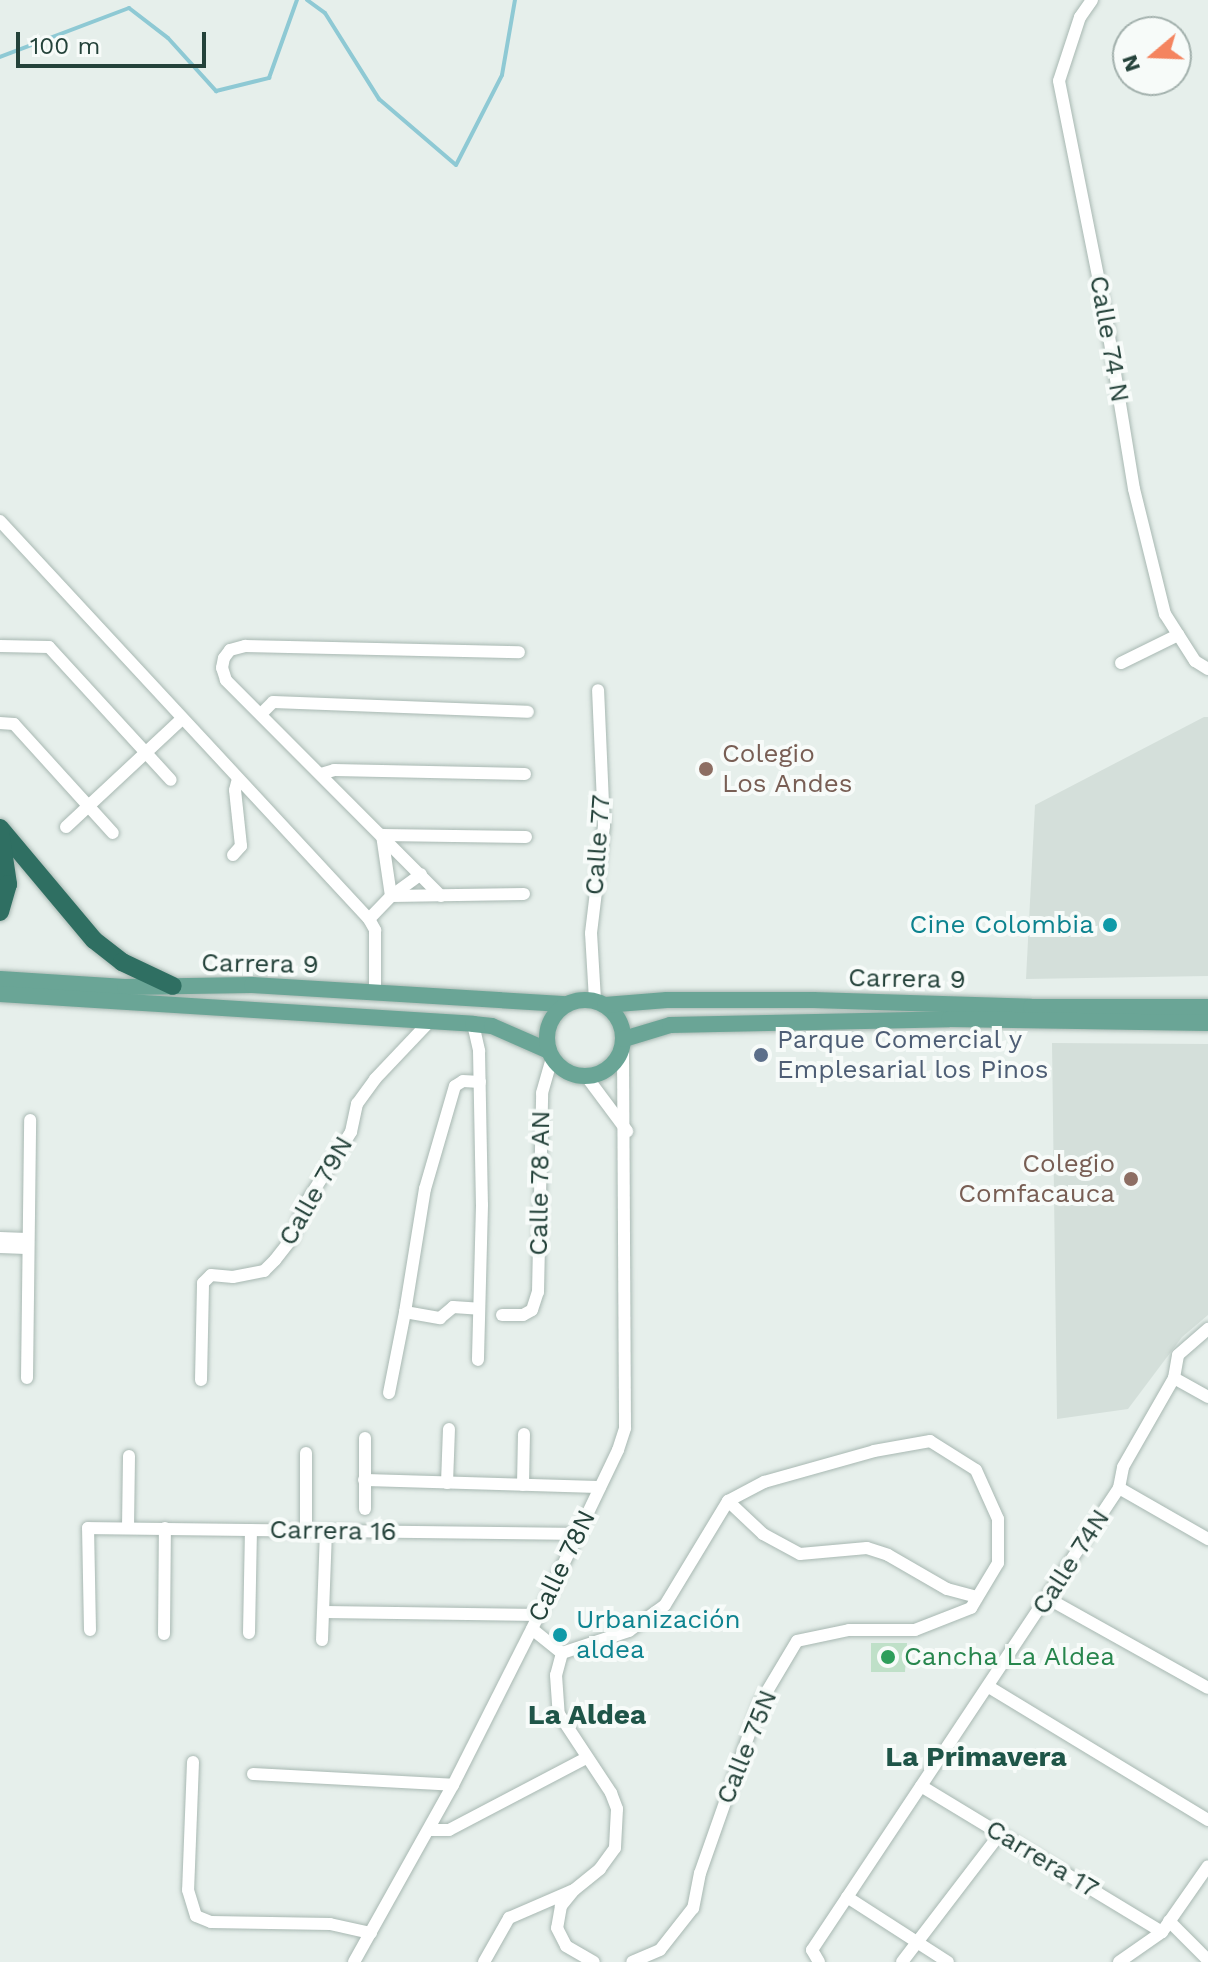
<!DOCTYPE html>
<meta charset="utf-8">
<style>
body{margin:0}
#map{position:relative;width:1208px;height:1962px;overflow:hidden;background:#e6efeb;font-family:"Work Sans",sans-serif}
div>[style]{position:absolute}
.built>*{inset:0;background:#d4dfda}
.green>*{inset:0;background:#bfe0c8}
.stream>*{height:4px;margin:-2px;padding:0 2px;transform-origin:2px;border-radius:2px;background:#8ec9d4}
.roads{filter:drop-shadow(0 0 2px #a8b8b2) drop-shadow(0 0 2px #a8b8b2)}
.minor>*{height:12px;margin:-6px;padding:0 6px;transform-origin:6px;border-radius:6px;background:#fff}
.major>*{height:16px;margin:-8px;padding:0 8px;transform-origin:8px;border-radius:8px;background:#6aa596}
.major>.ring{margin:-8px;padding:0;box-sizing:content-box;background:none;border:16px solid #6aa596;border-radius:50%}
.highway>*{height:18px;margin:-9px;padding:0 9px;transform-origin:9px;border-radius:9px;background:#2f6f62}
.dots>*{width:22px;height:22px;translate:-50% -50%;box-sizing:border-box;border:4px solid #f7fbf9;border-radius:50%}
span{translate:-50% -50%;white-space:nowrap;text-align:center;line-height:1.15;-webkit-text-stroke:8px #f7fbf9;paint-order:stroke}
.street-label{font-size:26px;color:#24423a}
.education-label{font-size:26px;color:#785e54}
.left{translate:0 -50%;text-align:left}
.right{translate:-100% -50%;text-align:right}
.culture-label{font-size:26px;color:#0d838f}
.service-label{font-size:26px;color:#4e5e75}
.leisure-label{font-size:26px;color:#27864d}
.neighbourhood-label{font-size:28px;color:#1f5548;font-weight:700}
.north{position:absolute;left:1112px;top:16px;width:80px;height:80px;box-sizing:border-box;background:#f7fbf9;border:2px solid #a3b1ad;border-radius:50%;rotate:251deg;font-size:22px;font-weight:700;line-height:32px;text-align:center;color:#24423a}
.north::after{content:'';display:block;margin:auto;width:28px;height:36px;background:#f4845f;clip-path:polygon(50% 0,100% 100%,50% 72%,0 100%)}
.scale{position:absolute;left:16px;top:32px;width:190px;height:36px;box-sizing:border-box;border:4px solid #24423a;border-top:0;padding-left:10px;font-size:24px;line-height:28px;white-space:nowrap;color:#24423a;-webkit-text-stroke:6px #f7fbf9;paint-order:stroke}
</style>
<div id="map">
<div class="built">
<div style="clip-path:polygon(1204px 717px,1208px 717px,1208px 976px,1026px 979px,1035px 805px)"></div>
<div style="clip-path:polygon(1052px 1043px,1208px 1044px,1208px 1315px,1182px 1337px,1128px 1409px,1057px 1419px)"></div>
</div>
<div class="green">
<div style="clip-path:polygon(871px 1643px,907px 1643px,905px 1672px,871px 1672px)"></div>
</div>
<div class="stream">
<div style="left:307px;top:0;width:22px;rotate:36deg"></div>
<div style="left:325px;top:13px;width:102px;rotate:57.9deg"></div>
<div style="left:379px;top:99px;width:101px;rotate:40.6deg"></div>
<div style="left:456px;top:165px;width:101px;rotate:-62.9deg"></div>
<div style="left:502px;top:75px;width:76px;rotate:-80.2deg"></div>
<div style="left:0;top:57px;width:138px;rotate:-20.8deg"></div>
<div style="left:129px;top:8px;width:49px;rotate:37.6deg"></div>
<div style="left:168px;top:38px;width:72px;rotate:47.8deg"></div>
<div style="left:216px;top:91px;width:55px;rotate:-13.8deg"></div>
<div style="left:269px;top:78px;width:83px;rotate:-70.3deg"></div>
</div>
<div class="roads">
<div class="minor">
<div style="left:1092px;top:0;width:21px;rotate:125deg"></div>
<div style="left:1080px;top:17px;width:67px;rotate:108.2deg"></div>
<div style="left:1059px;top:81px;width:236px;rotate:78.7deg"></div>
<div style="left:1105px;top:312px;width:179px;rotate:80.7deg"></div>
<div style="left:1134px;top:489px;width:129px;rotate:76.1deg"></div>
<div style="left:1165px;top:614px;width:56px;rotate:57.4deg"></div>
<div style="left:1195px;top:661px;width:15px;rotate:32deg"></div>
<div style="left:0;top:521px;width:543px;rotate:47.17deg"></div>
<div style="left:369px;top:919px;width:13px;rotate:61deg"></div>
<div style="left:375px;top:930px;width:62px;rotate:90deg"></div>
<div style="left:0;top:646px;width:49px;rotate:1.2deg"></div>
<div style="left:49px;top:647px;width:180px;rotate:47.5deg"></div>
<div style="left:1121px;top:663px;width:64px;rotate:-26.2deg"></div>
<div style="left:261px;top:714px;width:17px;rotate:-45deg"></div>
<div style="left:273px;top:702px;width:255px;rotate:2.2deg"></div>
<div style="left:0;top:723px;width:14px;rotate:4deg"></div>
<div style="left:14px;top:724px;width:147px;rotate:47.8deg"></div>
<div style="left:321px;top:774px;width:14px;rotate:-17deg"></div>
<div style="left:334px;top:770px;width:191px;rotate:1.2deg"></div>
<div style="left:66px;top:827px;width:158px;rotate:-43deg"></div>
<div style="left:233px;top:855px;width:12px;rotate:-48deg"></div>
<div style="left:241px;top:846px;width:56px;rotate:-96.1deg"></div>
<div style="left:235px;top:790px;width:11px;rotate:-75deg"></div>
<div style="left:391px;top:896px;width:62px;rotate:-98.4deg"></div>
<div style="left:382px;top:835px;width:144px;rotate:0.8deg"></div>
<div style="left:391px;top:896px;width:133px;rotate:-0.9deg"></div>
<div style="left:441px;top:896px;width:305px;rotate:-134.9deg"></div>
<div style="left:226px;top:680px;width:13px;rotate:-108deg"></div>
<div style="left:222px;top:668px;width:10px;rotate:-79deg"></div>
<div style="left:224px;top:658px;width:10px;rotate:-53deg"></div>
<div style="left:230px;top:650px;width:16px;rotate:-15deg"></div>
<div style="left:245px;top:646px;width:274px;rotate:1.3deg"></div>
<div style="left:369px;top:919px;width:32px;rotate:-46deg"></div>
<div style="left:391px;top:896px;width:37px;rotate:-36deg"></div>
<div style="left:595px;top:1000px;width:67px;rotate:-93.4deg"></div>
<div style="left:591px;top:933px;width:108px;rotate:-83.1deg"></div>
<div style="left:604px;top:826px;width:136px;rotate:-92.5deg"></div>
<div style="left:473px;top:1024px;width:28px;rotate:77deg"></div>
<div style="left:479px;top:1051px;width:154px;rotate:88.9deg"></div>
<div style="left:482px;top:1205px;width:155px;rotate:91.5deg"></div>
<div style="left:586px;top:1076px;width:69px;rotate:53.3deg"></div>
<div style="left:0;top:1238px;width:27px;rotate:2deg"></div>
<div style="left:0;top:1247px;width:26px;rotate:2deg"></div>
<div style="left:405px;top:1312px;width:125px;rotate:-80.8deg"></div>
<div style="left:425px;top:1189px;width:107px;rotate:-73.8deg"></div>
<div style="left:455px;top:1086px;width:9px;rotate:-32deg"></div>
<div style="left:463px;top:1081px;width:17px;rotate:3deg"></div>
<div style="left:502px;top:1315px;width:21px"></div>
<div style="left:523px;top:1315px;width:10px;rotate:-29deg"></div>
<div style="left:532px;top:1310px;width:19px;rotate:-72deg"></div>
<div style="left:538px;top:1292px;width:199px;rotate:-88.8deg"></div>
<div style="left:542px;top:1093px;width:37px;rotate:-74deg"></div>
<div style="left:27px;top:1378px;width:258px;rotate:-89.3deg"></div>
<div style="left:1174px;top:1378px;width:39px;rotate:29deg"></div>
<div style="left:201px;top:1380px;width:97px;rotate:-88.8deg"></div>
<div style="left:203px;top:1283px;width:11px;rotate:-45deg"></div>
<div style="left:211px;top:1275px;width:22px;rotate:5deg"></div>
<div style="left:233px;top:1277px;width:32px;rotate:-11deg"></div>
<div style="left:264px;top:1271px;width:16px;rotate:-45deg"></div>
<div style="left:275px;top:1260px;width:28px;rotate:-52deg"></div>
<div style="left:292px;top:1238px;width:34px;rotate:-69deg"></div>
<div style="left:304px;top:1206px;width:88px;rotate:-57.6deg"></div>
<div style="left:351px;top:1132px;width:29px;rotate:-78deg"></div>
<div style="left:357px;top:1104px;width:31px;rotate:-54deg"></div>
<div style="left:375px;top:1079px;width:81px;rotate:-46.5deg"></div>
<div style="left:389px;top:1393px;width:83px;rotate:-78.8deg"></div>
<div style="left:405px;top:1312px;width:36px;rotate:10deg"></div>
<div style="left:440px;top:1318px;width:17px;rotate:-40deg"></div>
<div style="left:453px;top:1307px;width:26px;rotate:4deg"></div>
<div style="left:365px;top:1438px;width:71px;rotate:90deg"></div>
<div style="left:306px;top:1453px;width:77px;rotate:90deg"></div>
<div style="left:364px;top:1480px;width:236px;rotate:1.7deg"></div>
<div style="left:447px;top:1483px;width:54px;rotate:-87.9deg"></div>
<div style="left:523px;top:1485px;width:51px;rotate:-88.9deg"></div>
<div style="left:1119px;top:1488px;width:103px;rotate:29.8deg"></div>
<div style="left:728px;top:1501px;width:48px;rotate:43.3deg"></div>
<div style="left:763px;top:1534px;width:42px;rotate:28.4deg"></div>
<div style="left:800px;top:1554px;width:67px;rotate:-5.1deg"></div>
<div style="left:867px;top:1548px;width:22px;rotate:18deg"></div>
<div style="left:888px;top:1555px;width:68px;rotate:30deg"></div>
<div style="left:947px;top:1589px;width:31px;rotate:15deg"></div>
<div style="left:128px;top:1528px;width:72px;rotate:-89.2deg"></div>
<div style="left:1047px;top:1598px;width:184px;rotate:29.2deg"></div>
<div style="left:325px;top:1612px;width:214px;rotate:0.8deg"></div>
<div style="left:532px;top:1629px;width:38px;rotate:39deg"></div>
<div style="left:562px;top:1653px;width:23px;rotate:105deg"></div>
<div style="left:556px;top:1675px;width:39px;rotate:86deg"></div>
<div style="left:559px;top:1714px;width:95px;rotate:56.6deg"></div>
<div style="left:611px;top:1793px;width:17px;rotate:69deg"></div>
<div style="left:617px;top:1809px;width:39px;rotate:93deg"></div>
<div style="left:615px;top:1848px;width:26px;rotate:126deg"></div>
<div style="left:600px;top:1869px;width:33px;rotate:141deg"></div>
<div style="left:574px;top:1890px;width:21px;rotate:129deg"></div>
<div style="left:561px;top:1906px;width:22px;rotate:100deg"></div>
<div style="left:557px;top:1928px;width:20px;rotate:63deg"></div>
<div style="left:566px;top:1946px;width:32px;rotate:30deg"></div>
<div style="left:90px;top:1630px;width:102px;rotate:-91.1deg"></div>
<div style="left:88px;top:1528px;width:489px;rotate:0.7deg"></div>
<div style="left:249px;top:1633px;width:103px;rotate:-88.9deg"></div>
<div style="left:164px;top:1634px;width:106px;rotate:-89.5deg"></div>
<div style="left:322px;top:1640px;width:109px;rotate:-87.9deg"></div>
<div style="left:562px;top:1653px;width:71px;rotate:-18.2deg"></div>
<div style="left:629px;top:1631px;width:44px;rotate:-35.8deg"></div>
<div style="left:665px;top:1605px;width:122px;rotate:-58.8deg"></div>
<div style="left:728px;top:1501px;width:41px;rotate:-27.8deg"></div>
<div style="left:764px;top:1482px;width:114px;rotate:-15.7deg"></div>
<div style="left:874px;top:1451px;width:57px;rotate:-10.1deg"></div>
<div style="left:930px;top:1441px;width:54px;rotate:32.2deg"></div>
<div style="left:976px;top:1470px;width:54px;rotate:65.8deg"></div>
<div style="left:998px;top:1519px;width:44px;rotate:90deg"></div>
<div style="left:998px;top:1563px;width:52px;rotate:121deg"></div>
<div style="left:971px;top:1608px;width:60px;rotate:158.6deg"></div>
<div style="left:915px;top:1630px;width:66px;rotate:180deg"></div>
<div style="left:849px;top:1630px;width:53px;rotate:168.1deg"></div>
<div style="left:797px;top:1641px;width:72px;rotate:120.8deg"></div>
<div style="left:760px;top:1703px;width:180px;rotate:109.4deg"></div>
<div style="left:700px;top:1873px;width:36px;rotate:101deg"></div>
<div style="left:693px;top:1908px;width:53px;rotate:128.2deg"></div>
<div style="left:660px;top:1950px;width:30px;rotate:157deg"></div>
<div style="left:989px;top:1687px;width:256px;rotate:31.3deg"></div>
<div style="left:193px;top:1762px;width:128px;rotate:92.2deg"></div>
<div style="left:188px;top:1890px;width:27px;rotate:73deg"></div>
<div style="left:196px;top:1916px;width:16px;rotate:22deg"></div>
<div style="left:211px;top:1922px;width:119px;rotate:1deg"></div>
<div style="left:330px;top:1924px;width:42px;rotate:12.4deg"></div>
<div style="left:253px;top:1774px;width:200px;rotate:3.1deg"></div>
<div style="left:921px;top:1786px;width:282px;rotate:31.2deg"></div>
<div style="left:429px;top:1830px;width:20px"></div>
<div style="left:449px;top:1830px;width:155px;rotate:-27.7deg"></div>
<div style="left:847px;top:1897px;width:120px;rotate:32.8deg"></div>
<div style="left:1169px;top:1921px;width:55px;rotate:45deg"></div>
<div style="left:354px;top:1962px;width:203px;rotate:-60.8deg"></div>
<div style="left:453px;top:1785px;width:191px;rotate:-63.2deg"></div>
<div style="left:539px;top:1615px;width:183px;rotate:-64.4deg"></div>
<div style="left:618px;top:1450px;width:23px;rotate:-72deg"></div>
<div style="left:625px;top:1428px;width:384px;rotate:-90.3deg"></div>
<div style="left:484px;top:1962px;width:51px;rotate:-60.4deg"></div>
<div style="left:509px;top:1918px;width:68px;rotate:-23.5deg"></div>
<div style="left:819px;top:1962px;width:14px;rotate:-120deg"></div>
<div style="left:812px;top:1950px;width:555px;rotate:-56.4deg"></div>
<div style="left:1119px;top:1488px;width:21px;rotate:-79deg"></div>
<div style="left:1123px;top:1467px;width:103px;rotate:-60.2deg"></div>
<div style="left:1174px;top:1378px;width:23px;rotate:-80deg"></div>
<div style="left:1178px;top:1355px;width:40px;rotate:-41deg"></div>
<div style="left:902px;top:1962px;width:161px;rotate:-52.6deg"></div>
<div style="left:1119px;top:1962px;width:52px;rotate:-34.9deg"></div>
<div style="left:1162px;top:1932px;width:80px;rotate:-55.1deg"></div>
</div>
<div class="major">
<div style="left:0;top:979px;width:125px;rotate:3.7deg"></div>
<div style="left:125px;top:987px;width:127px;rotate:-0.9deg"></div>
<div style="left:252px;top:985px;width:315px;rotate:3.5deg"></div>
<div style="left:0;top:994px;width:474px;rotate:3.6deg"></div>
<div style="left:473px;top:1024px;width:19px;rotate:6deg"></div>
<div style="left:492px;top:1026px;width:62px;rotate:23.7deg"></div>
<div class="ring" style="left:547px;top:1000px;width:60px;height:60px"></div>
<div style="left:605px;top:1005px;width:62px;rotate:-4.6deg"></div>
<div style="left:667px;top:1000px;width:146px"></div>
<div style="left:813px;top:1000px;width:218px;rotate:1.8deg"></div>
<div style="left:1031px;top:1007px;width:177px"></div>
<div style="left:624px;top:1039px;width:48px;rotate:-16.9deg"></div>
<div style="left:670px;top:1025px;width:279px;rotate:-1.2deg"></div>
<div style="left:949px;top:1019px;width:259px;rotate:0.9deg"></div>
</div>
<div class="highway">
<div style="left:0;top:828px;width:146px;rotate:50deg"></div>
<div style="left:94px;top:940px;width:36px;rotate:38deg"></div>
<div style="left:122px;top:962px;width:56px;rotate:25.2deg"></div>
<div style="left:0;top:830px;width:55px;rotate:81.6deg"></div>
<div style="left:8px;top:884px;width:29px;rotate:106deg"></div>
</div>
</div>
<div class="dots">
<div style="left:706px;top:769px;background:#8d6e63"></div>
<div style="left:1110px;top:925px;background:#0f9aa8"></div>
<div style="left:761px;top:1055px;background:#5c6f8a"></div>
<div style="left:1131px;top:1179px;background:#8d6e63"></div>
<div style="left:560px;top:1635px;background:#0f9aa8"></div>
<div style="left:888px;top:1657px;background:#2e9e5b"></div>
</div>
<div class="street-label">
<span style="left:1109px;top:339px;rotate:80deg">Calle 74 N</span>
<span style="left:598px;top:845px;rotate:-86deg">Calle 77</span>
<span style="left:260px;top:964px;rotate:1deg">Carrera 9</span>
<span style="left:907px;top:979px;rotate:1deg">Carrera 9</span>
<span style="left:540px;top:1183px;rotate:-89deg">Calle 78 AN</span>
<span style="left:316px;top:1191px;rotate:-60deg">Calle 79N</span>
<span style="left:333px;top:1531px;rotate:1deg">Carrera 16</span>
<span style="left:1071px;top:1562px;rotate:-57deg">Calle 74N</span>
<span style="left:562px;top:1566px;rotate:-64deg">Calle 78N</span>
<span style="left:747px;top:1747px;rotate:-68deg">Calle 75N</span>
<span style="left:1042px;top:1859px;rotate:31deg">Carrera 17</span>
</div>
<div class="education-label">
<span class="left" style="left:722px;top:769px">Colegio<br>Los Andes</span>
<span class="right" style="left:1115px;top:1179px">Colegio<br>Comfacauca</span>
</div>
<div class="culture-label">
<span class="right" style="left:1094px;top:925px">Cine Colombia</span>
<span class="left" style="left:576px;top:1635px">Urbanización<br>aldea</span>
</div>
<div class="service-label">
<span class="left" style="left:777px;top:1055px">Parque Comercial y<br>Emplesarial los Pinos</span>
</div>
<div class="leisure-label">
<span class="left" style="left:904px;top:1657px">Cancha La Aldea</span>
</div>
<div class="neighbourhood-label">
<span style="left:587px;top:1715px">La Aldea</span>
<span style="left:976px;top:1757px">La Primavera</span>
</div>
<div class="north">N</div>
<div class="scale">100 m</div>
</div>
